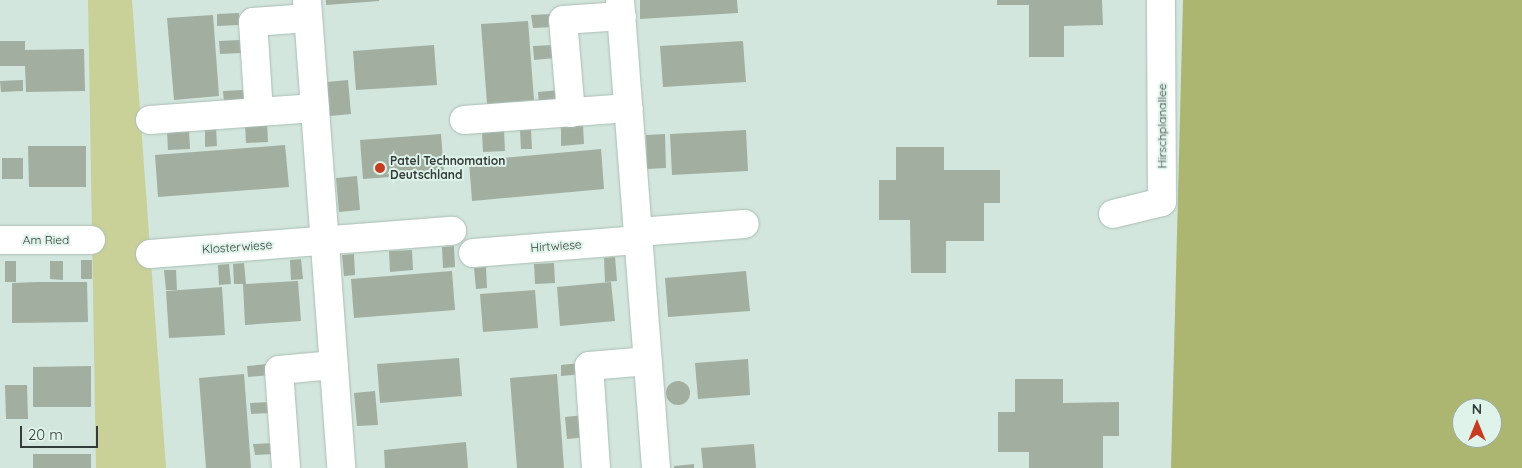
<!DOCTYPE html>
<style>
body{margin:0}
#map{position:relative;width:1522px;height:468px;overflow:hidden;background:#d2e6dd;font-family:Quicksand,sans-serif}
div>[style]{position:absolute}
.green>*{inset:0;background:#c9d198}
.forest>*{inset:0;background:#adb670}
.building>*{inset:0;background:#a2aea0}
.round{border-radius:50%}
.roads{filter:drop-shadow(0 0 1px #aabdb5) drop-shadow(0 0 1px #aabdb5)}
.minor>*{height:28px;margin:-14px;padding:0 14px;transform-origin:14px;border-radius:14px;background:#fff}
.dots>*{width:14px;height:14px;translate:-50% -50%;box-sizing:border-box;border:2px solid #dff3ea;border-radius:50%}
span{translate:-50% -50%;white-space:nowrap;text-align:center;line-height:1.15;-webkit-text-stroke:4px #dff3ea;paint-order:stroke}
.street-label{font-size:12px;color:#343c39}
.poi-label{font-size:12px;color:#343c39;font-weight:700}
.left{translate:0 -50%;text-align:left}
.north{position:absolute;left:1452px;top:398px;width:50px;height:50px;box-sizing:border-box;background:#dff3ea;border:1px solid #9baaa3;border-radius:50%;rotate:0deg;font-size:14px;font-weight:700;line-height:20px;text-align:center;color:#343c39}
.north::after{content:'';display:block;margin:auto;width:18px;height:22px;background:#c73c20;clip-path:polygon(50% 0,100% 100%,50% 72%,0 100%)}
.scale{position:absolute;left:20px;top:426px;width:78px;height:22px;box-sizing:border-box;border:2px solid #343c39;border-top:0;padding-left:6px;font-size:15px;line-height:18px;white-space:nowrap;color:#343c39;-webkit-text-stroke:4px #dff3ea;paint-order:stroke}
</style>
<div id="map">
<div class="green">
<div style="clip-path:polygon(88px 0,132px 0,166px 468px,96px 468px)"></div>
</div>
<div class="forest">
<div style="clip-path:polygon(evenodd,1183px 0,1522px 0,1522px 468px,1171px 468px,1183px 0,1462px 408px,1492px 408px,1492px 438px,1462px 438px,1462px 408px)"></div>
</div>
<div class="building">
<div style="clip-path:polygon(326px 0,379px 0,379px 1px,326px 5px)"></div>
<div style="clip-path:polygon(640px 0,737px 0,738px 13px,640px 19px)"></div>
<div style="clip-path:polygon(997px 0,1102px 0,1103px 25px,1064px 26px,1064px 57px,1029px 57px,1029px 5px,997px 5px)"></div>
<div style="clip-path:polygon(239px 13px,239px 25px,217px 26px,217px 14px)"></div>
<div style="clip-path:polygon(552px 14px,553px 27px,533px 28px,531px 15px)"></div>
<div style="clip-path:polygon(213px 15px,219px 96px,174px 100px,167px 18px)"></div>
<div style="clip-path:polygon(528px 21px,534px 100px,487px 104px,481px 24px)"></div>
<div style="clip-path:polygon(240px 40px,241px 53px,220px 54px,219px 41px)"></div>
<div style="clip-path:polygon(0 41px,25px 41px,25px 50px,84px 49px,85px 91px,26px 92px,25px 66px,0 66px)"></div>
<div style="clip-path:polygon(743px 41px,746px 82px,663px 87px,660px 46px)"></div>
<div style="clip-path:polygon(434px 45px,437px 85px,356px 90px,353px 51px)"></div>
<div style="clip-path:polygon(554px 45px,555px 58px,534px 60px,533px 46px)"></div>
<div style="clip-path:polygon(23px 80px,23px 91px,1px 92px,0 81px)"></div>
<div style="clip-path:polygon(348px 80px,351px 114px,330px 116px,327px 82px)"></div>
<div style="clip-path:polygon(243px 90px,244px 100px,224px 102px,223px 91px)"></div>
<div style="clip-path:polygon(560px 90px,561px 102px,539px 104px,538px 92px)"></div>
<div style="clip-path:polygon(267px 122px,268px 142px,246px 143px,245px 124px)"></div>
<div style="clip-path:polygon(583px 125px,584px 144px,561px 146px,561px 126px)"></div>
<div style="clip-path:polygon(216px 127px,217px 146px,205px 147px,205px 128px)"></div>
<div style="clip-path:polygon(531px 129px,532px 149px,521px 149px,520px 130px)"></div>
<div style="clip-path:polygon(189px 130px,190px 149px,168px 150px,167px 131px)"></div>
<div style="clip-path:polygon(746px 130px,748px 171px,672px 175px,670px 134px)"></div>
<div style="clip-path:polygon(504px 131px,505px 151px,483px 152px,482px 132px)"></div>
<div style="clip-path:polygon(441px 134px,444px 173px,363px 179px,360px 140px)"></div>
<div style="clip-path:polygon(665px 134px,666px 168px,647px 169px,646px 135px)"></div>
<div style="clip-path:polygon(285px 145px,289px 187px,158px 197px,155px 155px)"></div>
<div style="clip-path:polygon(28px 146px,86px 146px,86px 187px,29px 187px)"></div>
<div style="clip-path:polygon(896px 147px,944px 147px,944px 170px,1000px 170px,1000px 203px,984px 203px,984px 241px,946px 241px,946px 273px,911px 273px,910px 220px,879px 220px,879px 180px,896px 180px)"></div>
<div style="clip-path:polygon(601px 149px,604px 189px,472px 201px,469px 161px)"></div>
<div style="clip-path:polygon(2px 158px,23px 158px,23px 179px,2px 179px)"></div>
<div style="clip-path:polygon(357px 176px,360px 210px,339px 212px,336px 178px)"></div>
<div style="clip-path:polygon(454px 246px,455px 267px,443px 268px,442px 247px)"></div>
<div style="clip-path:polygon(412px 250px,413px 270px,390px 272px,389px 251px)"></div>
<div style="clip-path:polygon(354px 254px,355px 275px,344px 276px,342px 255px)"></div>
<div style="clip-path:polygon(615px 257px,617px 281px,605px 282px,604px 258px)"></div>
<div style="clip-path:polygon(301px 259px,303px 279px,291px 280px,290px 260px)"></div>
<div style="clip-path:polygon(81px 260px,92px 260px,92px 279px,81px 279px)"></div>
<div style="clip-path:polygon(5px 261px,16px 261px,16px 282px,5px 282px)"></div>
<div style="clip-path:polygon(50px 261px,63px 261px,63px 280px,50px 279px)"></div>
<div style="clip-path:polygon(244px 263px,246px 284px,298px 281px,301px 321px,245px 325px,243px 284px,234px 284px,233px 264px)"></div>
<div style="clip-path:polygon(554px 263px,555px 283px,535px 284px,534px 264px)"></div>
<div style="clip-path:polygon(229px 264px,231px 284px,219px 285px,218px 265px)"></div>
<div style="clip-path:polygon(486px 267px,487px 288px,476px 289px,474px 268px)"></div>
<div style="clip-path:polygon(164px 270px,176px 270px,177px 290px,166px 290px)"></div>
<div style="clip-path:polygon(452px 271px,455px 310px,354px 318px,351px 279px)"></div>
<div style="clip-path:polygon(746px 271px,750px 311px,668px 317px,665px 278px)"></div>
<div style="clip-path:polygon(37px 282px,87px 282px,88px 322px,12px 323px,12px 283px)"></div>
<div style="clip-path:polygon(611px 282px,615px 321px,560px 326px,557px 287px)"></div>
<div style="clip-path:polygon(222px 287px,225px 335px,169px 338px,166px 291px)"></div>
<div style="clip-path:polygon(535px 290px,538px 328px,483px 332px,480px 294px)"></div>
<div style="clip-path:polygon(459px 358px,462px 396px,380px 403px,377px 364px)"></div>
<div style="clip-path:polygon(748px 359px,750px 395px,698px 399px,695px 363px)"></div>
<div style="clip-path:polygon(581px 363px,582px 374px,561px 376px,561px 365px)"></div>
<div style="clip-path:polygon(268px 364px,269px 375px,248px 377px,247px 366px)"></div>
<div style="clip-path:polygon(91px 366px,91px 407px,33px 407px,33px 367px)"></div>
<div style="clip-path:polygon(244px 374px,251px 468px,206px 468px,199px 378px)"></div>
<div style="clip-path:polygon(557px 374px,564px 468px,517px 468px,510px 378px)"></div>
<div style="clip-path:polygon(1015px 379px,1063px 379px,1063px 403px,1119px 402px,1119px 436px,1103px 436px,1103px 468px,1029px 468px,1029px 452px,998px 452px,998px 412px,1015px 412px)"></div>
<div class="round" style="left:666px;top:381px;width:24px;height:24px"></div>
<div style="clip-path:polygon(5px 385px,27px 385px,28px 419px,6px 419px)"></div>
<div style="clip-path:polygon(375px 391px,378px 425px,357px 426px,354px 393px)"></div>
<div style="clip-path:polygon(271px 402px,272px 413px,251px 414px,250px 403px)"></div>
<div style="clip-path:polygon(585px 415px,587px 437px,567px 439px,565px 417px)"></div>
<div style="clip-path:polygon(466px 442px,468px 468px,385px 468px,384px 450px)"></div>
<div style="clip-path:polygon(274px 443px,275px 454px,255px 455px,253px 444px)"></div>
<div style="clip-path:polygon(754px 444px,756px 468px,703px 468px,701px 448px)"></div>
<div style="clip-path:polygon(33px 454px,91px 454px,91px 468px,33px 468px)"></div>
<div style="clip-path:polygon(694px 464px,694px 468px,674px 468px,674px 466px)"></div>
</div>
<div class="roads">
<div class="minor">
<div style="left:307px;top:0;width:469px;rotate:85.8deg"></div>
<div style="left:620px;top:0;width:469px;rotate:85.6deg"></div>
<div style="left:308px;top:18px;width:55px;rotate:175.8deg"></div>
<div style="left:253px;top:22px;width:90px;rotate:86.2deg"></div>
<div style="left:259px;top:112px;width:56px;rotate:-4.1deg"></div>
<div style="left:571px;top:113px;width:93px;rotate:-94.9deg"></div>
<div style="left:563px;top:20px;width:59px;rotate:-3.9deg"></div>
<div style="left:150px;top:120px;width:109px;rotate:-4.2deg"></div>
<div style="left:464px;top:120px;width:165px;rotate:-4.2deg"></div>
<div style="left:1113px;top:214px;width:50px;rotate:-13.8deg"></div>
<div style="left:1162px;top:202px;width:202px;rotate:-90.3deg"></div>
<div style="left:638px;top:232px;width:107px;rotate:-4.3deg"></div>
<div style="left:0;top:240px;width:91px"></div>
<div style="left:473px;top:253px;width:167px;rotate:-4.5deg"></div>
<div style="left:150px;top:254px;width:303px;rotate:-4.4deg"></div>
<div style="left:286px;top:468px;width:98px;rotate:-94.1deg"></div>
<div style="left:279px;top:370px;width:55px;rotate:-5.2deg"></div>
<div style="left:596px;top:468px;width:102px;rotate:-93.9deg"></div>
<div style="left:589px;top:366px;width:59px;rotate:-4.8deg"></div>
</div>
</div>
<div class="dots">
<div style="left:380px;top:168px;background:#c73c20"></div>
</div>
<div class="street-label">
<span style="left:1162px;top:126px;rotate:-90deg">Hirschplanallee</span>
<span style="left:46px;top:240px">Am Ried</span>
<span style="left:556px;top:246px;rotate:-4deg">Hirtwiese</span>
<span style="left:237px;top:247px;rotate:-4deg">Klosterwiese</span>
</div>
<div class="poi-label">
<span class="left" style="left:390px;top:168px">Patel Technomation<br>Deutschland</span>
</div>
<div class="north">N</div>
<div class="scale">20 m</div>
</div>
